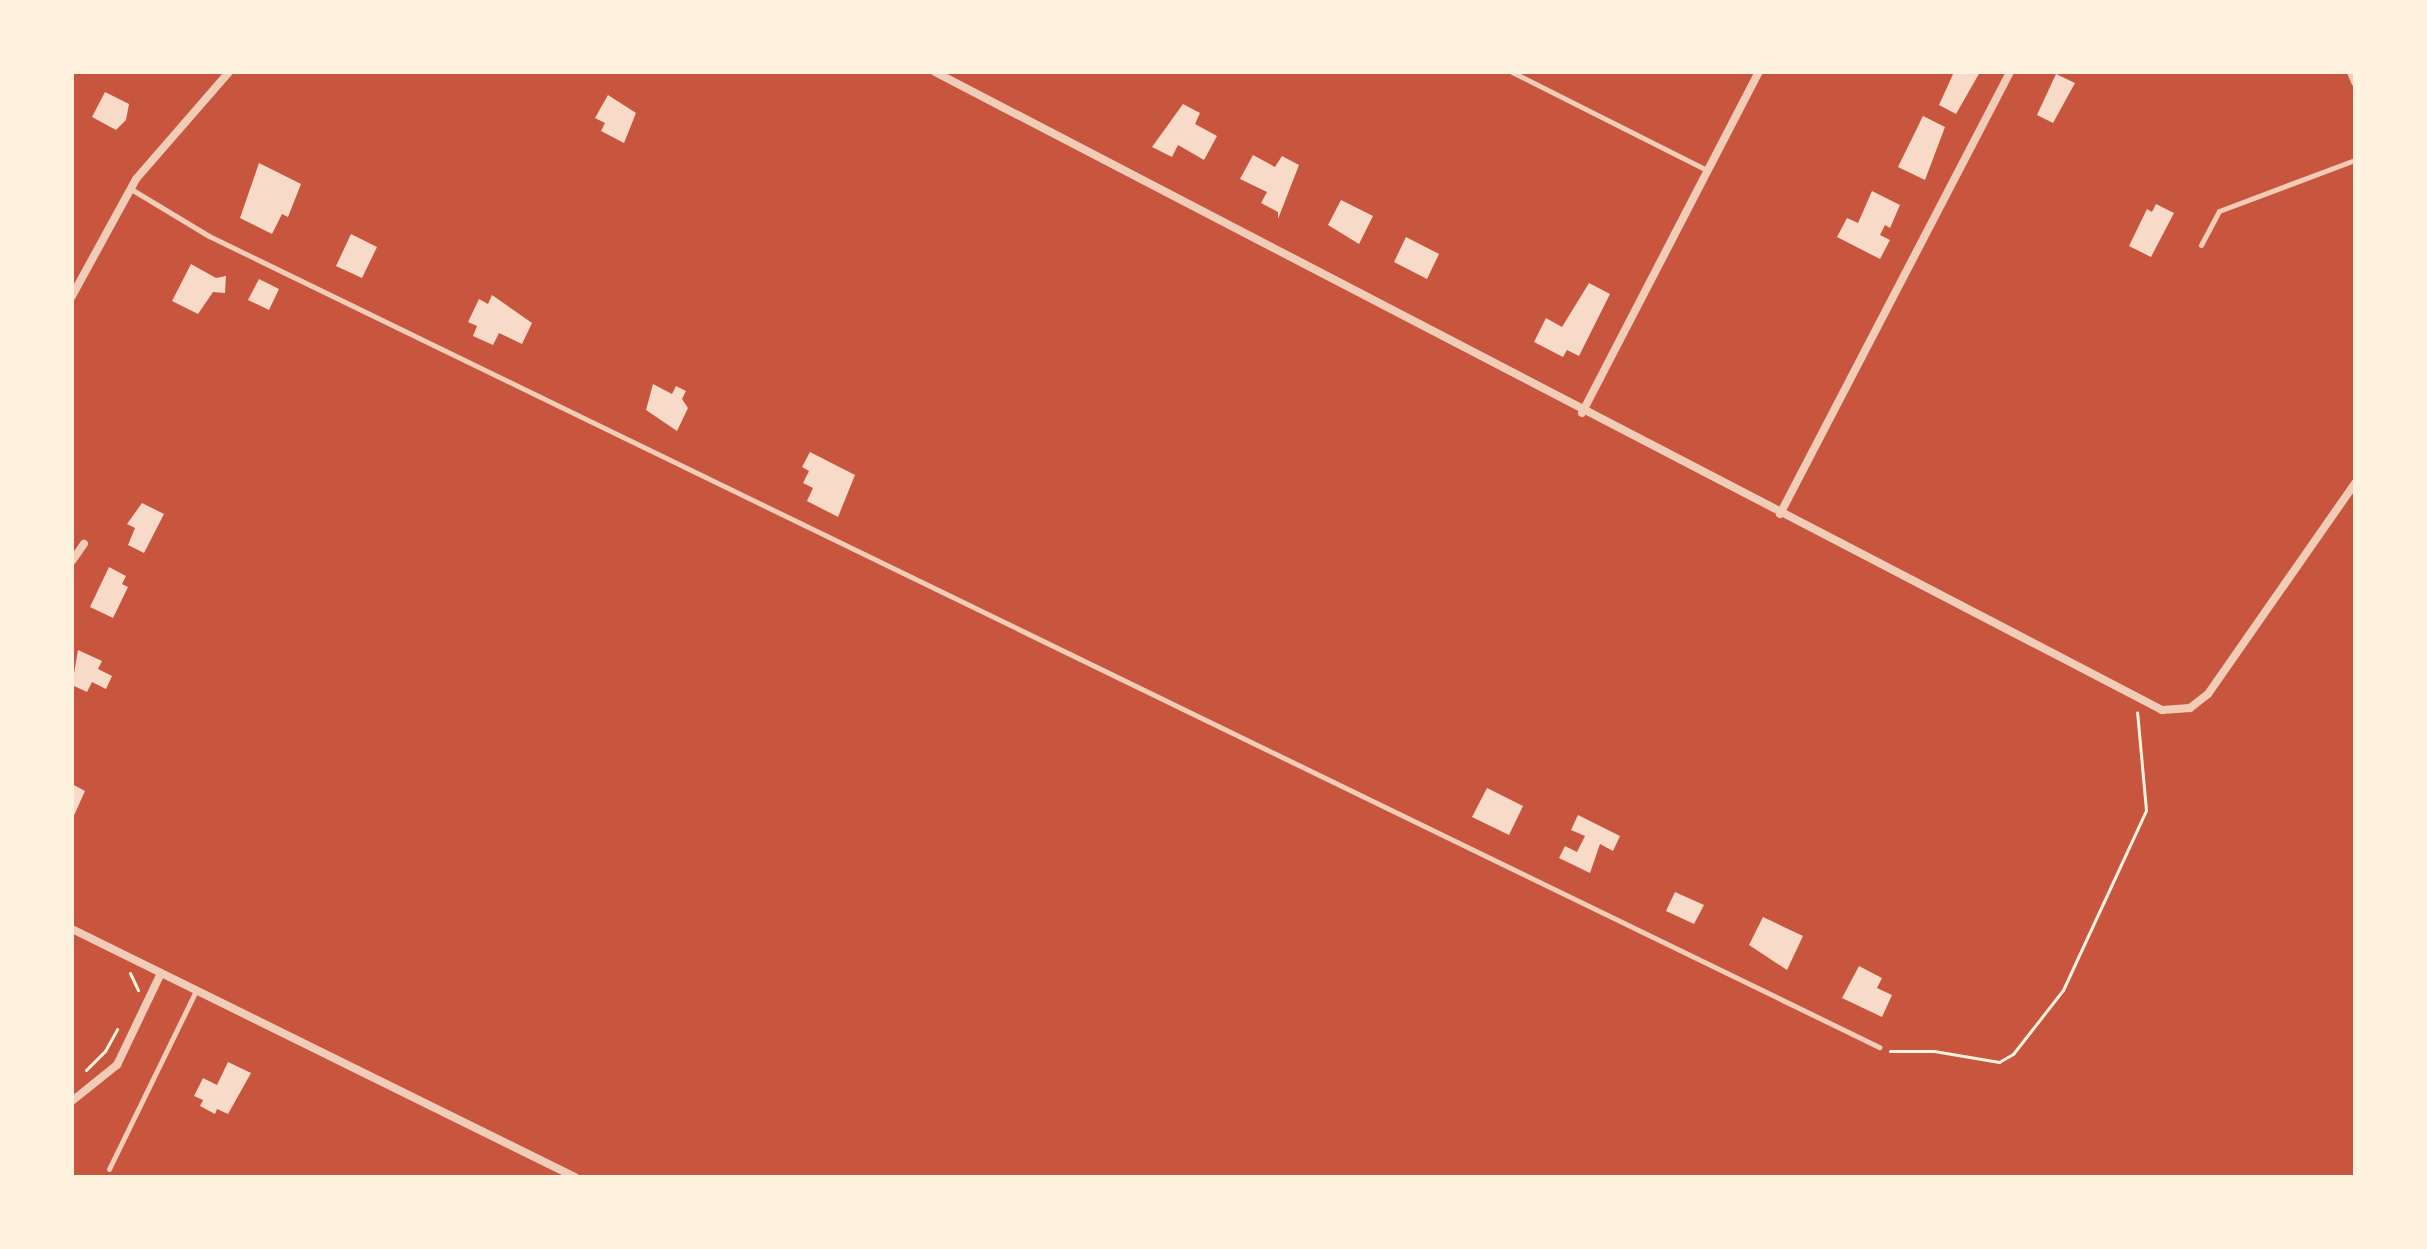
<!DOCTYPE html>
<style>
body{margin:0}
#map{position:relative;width:2427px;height:1249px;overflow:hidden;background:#c8553d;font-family:"Exo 2",sans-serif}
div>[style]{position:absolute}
.building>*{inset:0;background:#f7dbc8}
.path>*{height:3px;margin:-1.5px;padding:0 1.5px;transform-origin:1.5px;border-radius:1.5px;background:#fff3e0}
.service>*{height:5px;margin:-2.5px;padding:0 2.5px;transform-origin:2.5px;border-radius:2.5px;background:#f1ccb7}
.minor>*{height:8px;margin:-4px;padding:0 4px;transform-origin:4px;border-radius:4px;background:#f1ccb7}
span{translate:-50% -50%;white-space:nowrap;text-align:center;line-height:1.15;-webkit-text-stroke:8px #fff3e0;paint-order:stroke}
.frame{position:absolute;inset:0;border:74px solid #fff3e0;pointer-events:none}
</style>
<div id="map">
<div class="building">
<div style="clip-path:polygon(1954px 72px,1980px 72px,1956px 114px,1939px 105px)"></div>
<div style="clip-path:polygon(2056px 74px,2075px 83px,2053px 123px,2037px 115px)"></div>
<div style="clip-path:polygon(105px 92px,129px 104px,126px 120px,116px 130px,92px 117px)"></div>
<div style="clip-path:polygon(608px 95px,636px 113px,624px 143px,601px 131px,605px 123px,595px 118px)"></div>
<div style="clip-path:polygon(1183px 104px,1200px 113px,1195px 124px,1217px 136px,1204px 160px,1178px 145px,1172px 157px,1152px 147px)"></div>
<div style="clip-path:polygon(1923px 116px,1945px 127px,1925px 180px,1898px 167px)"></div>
<div style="clip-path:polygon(1253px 155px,1275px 167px,1282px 156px,1299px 165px,1278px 219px,1278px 212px,1261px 203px,1267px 192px,1240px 179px)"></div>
<div style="clip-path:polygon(259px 163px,301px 184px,288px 217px,282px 214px,272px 234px,240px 218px)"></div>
<div style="clip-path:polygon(1872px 191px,1900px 205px,1890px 228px,1885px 225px,1880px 235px,1890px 240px,1880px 259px,1837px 237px,1847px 218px,1858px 223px)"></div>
<div style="clip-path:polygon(1341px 200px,1373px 216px,1359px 244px,1328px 225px)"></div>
<div style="clip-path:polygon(2156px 204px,2174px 213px,2151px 257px,2129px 246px,2147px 209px,2152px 212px)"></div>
<div style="clip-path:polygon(351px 234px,377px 247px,362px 278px,336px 266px)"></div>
<div style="clip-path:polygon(1406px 237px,1439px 254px,1427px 279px,1394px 262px)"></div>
<div style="clip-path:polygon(191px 264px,216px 278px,226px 276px,225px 293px,213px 292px,198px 314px,172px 301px)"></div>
<div style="clip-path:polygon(259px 279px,279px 289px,269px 310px,248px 300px)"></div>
<div style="clip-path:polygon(1589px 283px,1610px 294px,1579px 356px,1567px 350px,1563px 357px,1534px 342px,1546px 318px,1562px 327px)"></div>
<div style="clip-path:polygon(492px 295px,532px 323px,522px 344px,499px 333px,493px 345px,473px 336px,477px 326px,468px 322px,479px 299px,488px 304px)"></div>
<div style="clip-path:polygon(653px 384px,672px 394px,676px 386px,686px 391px,682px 399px,688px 408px,677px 431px,646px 410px)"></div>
<div style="clip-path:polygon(810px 452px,855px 475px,838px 517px,807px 501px,813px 488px,803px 483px,809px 471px,802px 467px)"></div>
<div style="clip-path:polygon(142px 503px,164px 514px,144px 553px,128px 545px,135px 528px,127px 524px)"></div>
<div style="clip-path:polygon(109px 567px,126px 576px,122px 584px,128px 587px,113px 618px,90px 607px)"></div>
<div style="clip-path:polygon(78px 650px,102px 661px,98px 669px,112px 676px,106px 689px,92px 682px,87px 692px,72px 685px)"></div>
<div style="clip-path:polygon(72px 784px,85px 791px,72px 820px)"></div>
<div style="clip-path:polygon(1487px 788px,1523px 806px,1509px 835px,1472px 817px)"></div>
<div style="clip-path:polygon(1578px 815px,1620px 836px,1613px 851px,1600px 844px,1590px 873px,1559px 858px,1565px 846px,1577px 852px,1585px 836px,1571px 830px)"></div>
<div style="clip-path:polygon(1675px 892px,1704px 905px,1694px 924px,1666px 911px)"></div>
<div style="clip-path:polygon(1763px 917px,1803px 936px,1787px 970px,1749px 945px)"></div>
<div style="clip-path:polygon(1859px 966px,1882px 978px,1877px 988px,1892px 995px,1882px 1017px,1842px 998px)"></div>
<div style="clip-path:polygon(228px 1062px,251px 1073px,228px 1114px,217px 1109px,215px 1114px,200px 1106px,203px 1100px,194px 1096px,203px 1078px,217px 1085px)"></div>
</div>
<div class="path">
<div style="left:130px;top:973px;width:19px;rotate:65deg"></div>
<div style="left:1890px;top:1051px;width:44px"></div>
<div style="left:1934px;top:1051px;width:66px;rotate:9.6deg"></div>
<div style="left:1999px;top:1062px;width:16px;rotate:-30deg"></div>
<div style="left:2013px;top:1054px;width:81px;rotate:-52deg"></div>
<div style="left:2063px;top:990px;width:198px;rotate:-65.2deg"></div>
<div style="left:2146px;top:810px;width:98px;rotate:-95.2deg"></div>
<div style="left:86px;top:1070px;width:27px;rotate:-45deg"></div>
<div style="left:105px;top:1051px;width:25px;rotate:-61deg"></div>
</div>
<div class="service">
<div style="left:1512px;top:72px;width:218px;rotate:26.7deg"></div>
<div style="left:131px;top:189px;width:91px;rotate:31.1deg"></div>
<div style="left:209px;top:236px;width:1857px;rotate:25.9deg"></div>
<div style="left:2201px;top:245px;width:38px;rotate:-62deg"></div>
<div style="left:2219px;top:211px;width:145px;rotate:-20.6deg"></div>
<div style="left:109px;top:1169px;width:198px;rotate:-64deg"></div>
</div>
<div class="minor">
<div style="left:935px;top:72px;width:1383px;rotate:27.47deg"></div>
<div style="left:2162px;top:710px;width:28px;rotate:-4deg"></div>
<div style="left:2190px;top:708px;width:23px;rotate:-38deg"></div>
<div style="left:2208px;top:694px;width:257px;rotate:-55.1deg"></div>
<div style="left:2351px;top:72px;width:11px;rotate:68deg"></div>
<div style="left:72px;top:296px;width:133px;rotate:-61.3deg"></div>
<div style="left:136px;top:179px;width:142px;rotate:-49deg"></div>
<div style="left:1582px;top:413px;width:384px;rotate:-62.6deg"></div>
<div style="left:1780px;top:514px;width:498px;rotate:-62.5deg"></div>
<div style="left:72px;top:561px;width:21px;rotate:-55deg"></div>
<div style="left:72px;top:929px;width:561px;rotate:26.25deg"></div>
<div style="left:72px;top:1101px;width:58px;rotate:-38.7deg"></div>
<div style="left:117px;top:1065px;width:102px;rotate:-64.4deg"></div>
</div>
<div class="frame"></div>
</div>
